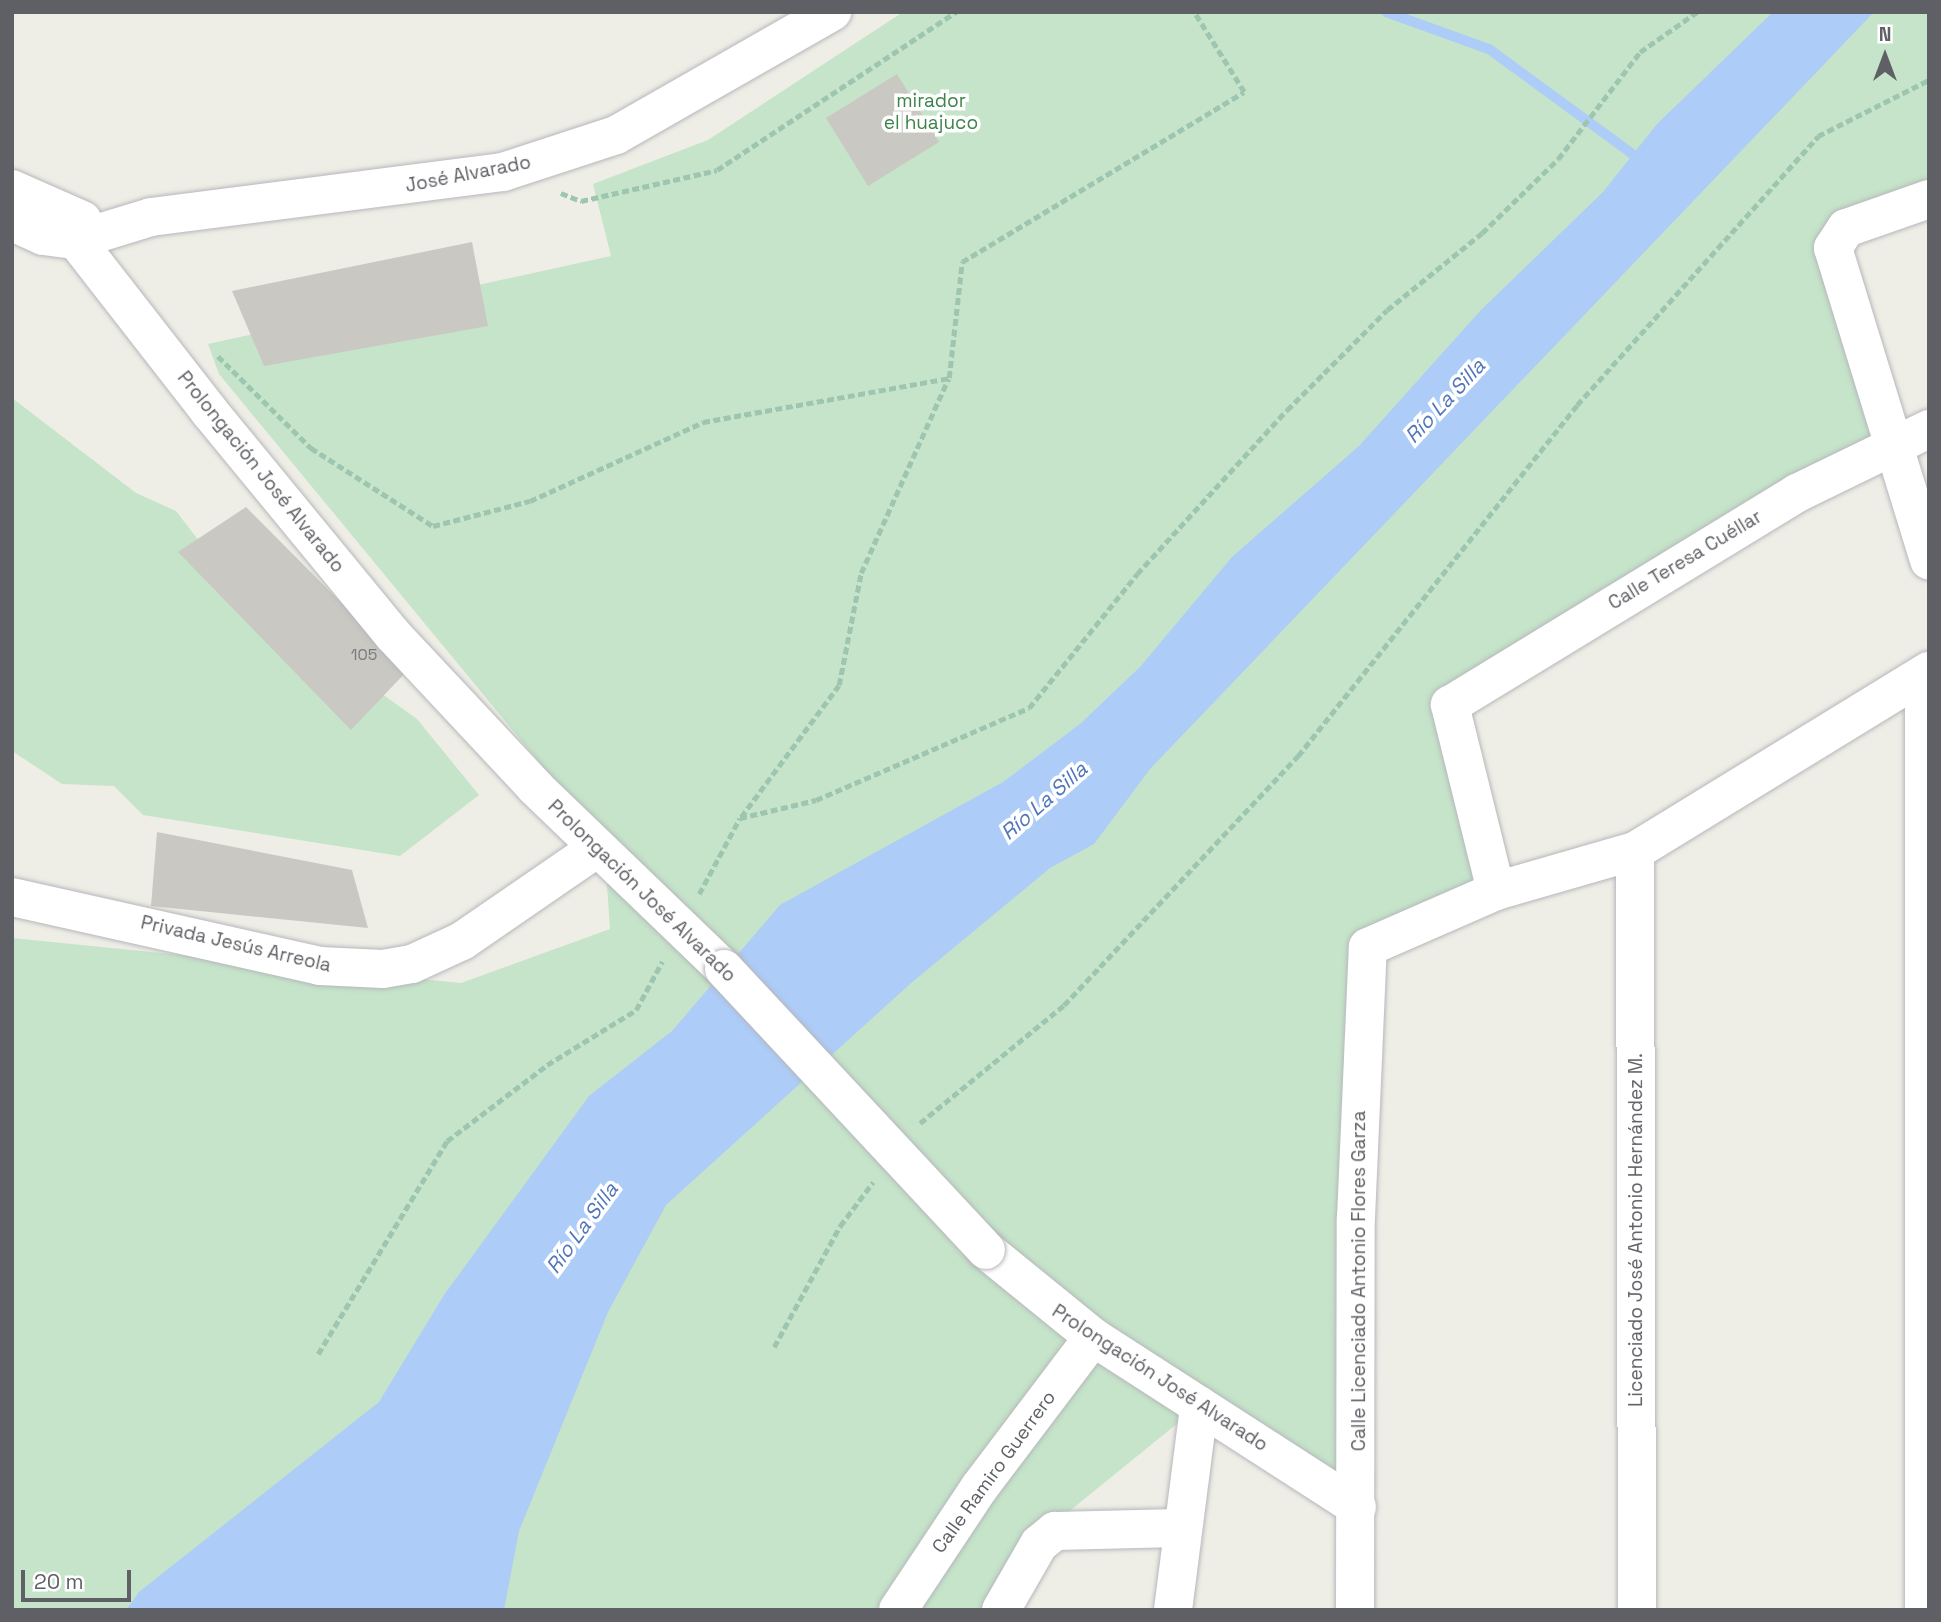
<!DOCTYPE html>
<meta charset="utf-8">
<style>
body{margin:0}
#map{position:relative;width:1941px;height:1622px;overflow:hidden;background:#efeee6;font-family:"Space Grotesk",sans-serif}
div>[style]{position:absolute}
.green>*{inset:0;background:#c5e4c9}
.water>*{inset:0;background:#adccf8}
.stream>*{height:10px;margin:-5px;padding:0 5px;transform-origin:5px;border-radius:5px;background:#adccf8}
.building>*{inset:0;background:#cac8c2}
.path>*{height:4.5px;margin-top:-2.25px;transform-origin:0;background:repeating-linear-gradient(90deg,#9ec5af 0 7px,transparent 0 10.5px)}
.roads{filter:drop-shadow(0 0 2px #b6b7bc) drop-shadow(0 0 2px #b6b7bc)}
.minor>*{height:38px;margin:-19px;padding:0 19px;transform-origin:19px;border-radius:19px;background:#fff}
.tertiary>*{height:38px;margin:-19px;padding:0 19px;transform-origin:19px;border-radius:19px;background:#fff}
.bridges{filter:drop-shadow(0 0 2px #b6b7bc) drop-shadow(0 0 2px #b6b7bc)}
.minor-bridge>*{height:38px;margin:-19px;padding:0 19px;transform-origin:19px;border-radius:19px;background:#fff}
span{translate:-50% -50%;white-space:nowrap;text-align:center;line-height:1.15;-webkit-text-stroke:7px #fff;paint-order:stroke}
.number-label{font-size:16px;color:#797a7c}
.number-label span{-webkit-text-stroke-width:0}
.park-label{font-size:19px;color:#3d844b}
.street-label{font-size:19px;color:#5e6065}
.water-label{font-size:21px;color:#5175ba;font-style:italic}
.frame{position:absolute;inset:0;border:14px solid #5e6065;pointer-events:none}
.north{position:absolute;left:1850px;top:21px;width:70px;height:70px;-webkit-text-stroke:5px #fff;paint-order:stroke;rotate:0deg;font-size:19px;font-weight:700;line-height:28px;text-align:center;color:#5e6065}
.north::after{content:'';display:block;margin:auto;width:24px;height:32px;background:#5e6065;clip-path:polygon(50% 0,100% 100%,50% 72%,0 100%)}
.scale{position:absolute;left:21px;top:1570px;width:110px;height:32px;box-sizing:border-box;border:4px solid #5e6065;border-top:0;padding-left:9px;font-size:21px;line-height:24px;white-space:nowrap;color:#5e6065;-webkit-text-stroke:5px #fff;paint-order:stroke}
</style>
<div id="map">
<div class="green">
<div style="clip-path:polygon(903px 12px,1929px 12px,1929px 213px,1849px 234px,1892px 442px,1469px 693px,1499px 880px,1369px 954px,1357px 1507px,1205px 1401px,1056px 1522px,1024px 1610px,12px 1610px,12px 938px,461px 983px,610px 929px,604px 841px,219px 374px,208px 344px,611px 256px,593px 184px,708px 140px)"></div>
<div style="clip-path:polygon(12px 398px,136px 493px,176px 511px,236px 589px,417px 719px,479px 795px,400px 856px,143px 815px,114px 786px,62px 784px,12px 751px)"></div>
</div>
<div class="water">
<div style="clip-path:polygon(1773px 12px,1874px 12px,1150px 769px,1094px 844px,1050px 868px,910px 984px,666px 1205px,608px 1312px,519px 1531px,504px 1610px,126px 1610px,139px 1592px,379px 1402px,444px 1295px,589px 1096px,672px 1031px,780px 905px,1003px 782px,1080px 724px,1140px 667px,1232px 557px,1359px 446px,1481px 310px,1603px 192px,1657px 124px)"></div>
</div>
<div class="stream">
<div style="left:1386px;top:12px;width:109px;rotate:19.8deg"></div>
<div style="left:1489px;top:49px;width:193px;rotate:36.2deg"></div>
</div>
<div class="building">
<div style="clip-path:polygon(897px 74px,939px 142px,868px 186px,826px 118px)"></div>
<div style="clip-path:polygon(472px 242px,488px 326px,264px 366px,232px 291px)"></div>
<div style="clip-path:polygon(246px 507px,408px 670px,351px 730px,178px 552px)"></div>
<div style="clip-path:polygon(157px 832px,352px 870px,368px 928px,151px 906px)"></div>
</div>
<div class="path">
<div style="left:561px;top:193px;width:22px;rotate:22deg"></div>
<div style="left:581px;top:201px;width:139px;rotate:-12.8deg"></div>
<div style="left:717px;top:170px;width:287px;rotate:-33.5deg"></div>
<div style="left:218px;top:356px;width:131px;rotate:44.7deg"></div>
<div style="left:311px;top:448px;width:145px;rotate:32.6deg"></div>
<div style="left:433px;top:526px;width:100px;rotate:-14.5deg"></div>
<div style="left:530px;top:501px;width:190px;rotate:-24.5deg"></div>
<div style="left:703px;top:422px;width:250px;rotate:-10.1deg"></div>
<div style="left:949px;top:378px;width:117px;rotate:-83.6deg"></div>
<div style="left:962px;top:262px;width:329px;rotate:-31.1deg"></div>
<div style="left:1244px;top:92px;width:94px;rotate:-122deg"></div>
<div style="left:741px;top:817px;width:164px;rotate:-53.4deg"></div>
<div style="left:839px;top:685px;width:114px;rotate:-78.9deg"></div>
<div style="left:861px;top:573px;width:213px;rotate:-65.8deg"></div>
<div style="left:699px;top:894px;width:86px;rotate:-61.7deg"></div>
<div style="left:740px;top:818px;width:78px;rotate:-13.3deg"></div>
<div style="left:816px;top:800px;width:232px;rotate:-23.4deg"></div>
<div style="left:1029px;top:708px;width:172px;rotate:-51.1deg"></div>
<div style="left:1137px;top:574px;width:222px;rotate:-47.6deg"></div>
<div style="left:1287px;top:410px;width:141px;rotate:-45deg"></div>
<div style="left:1387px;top:310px;width:122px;rotate:-39deg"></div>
<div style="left:1482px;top:233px;width:106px;rotate:-44.2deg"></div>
<div style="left:1558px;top:159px;width:135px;rotate:-52.5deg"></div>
<div style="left:1640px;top:52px;width:70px;rotate:-35.1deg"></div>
<div style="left:920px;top:1123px;width:186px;rotate:-39.3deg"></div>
<div style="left:1064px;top:1005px;width:342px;rotate:-46.8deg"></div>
<div style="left:1298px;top:756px;width:448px;rotate:-51.5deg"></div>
<div style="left:1577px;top:405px;width:361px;rotate:-48.1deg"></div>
<div style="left:1818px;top:136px;width:124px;rotate:-26.8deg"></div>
<div style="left:774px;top:1347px;width:138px;rotate:-61.4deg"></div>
<div style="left:840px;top:1226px;width:55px;rotate:-53.1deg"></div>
<div style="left:318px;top:1354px;width:249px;rotate:-58.8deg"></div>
<div style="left:447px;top:1141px;width:126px;rotate:-37.2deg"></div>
<div style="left:547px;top:1065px;width:105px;rotate:-31.7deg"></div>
<div style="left:636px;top:1010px;width:55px;rotate:-61.6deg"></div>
</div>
<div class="roads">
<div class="minor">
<div style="left:1929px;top:199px;width:88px;rotate:160.7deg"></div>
<div style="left:1846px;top:228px;width:24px;rotate:123deg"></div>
<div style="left:1833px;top:248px;width:327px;rotate:72.9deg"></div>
<div style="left:67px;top:218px;width:24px;rotate:68deg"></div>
<div style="left:76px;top:240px;width:217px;rotate:52.1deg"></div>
<div style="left:209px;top:411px;width:290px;rotate:50.6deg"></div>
<div style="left:393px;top:635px;width:208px;rotate:46.9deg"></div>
<div style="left:535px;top:787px;width:262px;rotate:43.9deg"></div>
<div style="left:1924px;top:675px;width:935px;rotate:90deg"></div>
<div style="left:1635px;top:851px;width:759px;rotate:89.85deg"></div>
<div style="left:1496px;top:891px;width:192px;rotate:-103.9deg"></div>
<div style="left:1450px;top:705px;width:407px;rotate:-31.4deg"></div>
<div style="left:1797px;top:493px;width:147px;rotate:-25.9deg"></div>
<div style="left:12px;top:897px;width:316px;rotate:12.6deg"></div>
<div style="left:320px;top:966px;width:63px;rotate:2.7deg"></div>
<div style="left:383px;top:969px;width:29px;rotate:-10deg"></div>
<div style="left:412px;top:964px;width:55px;rotate:-24.7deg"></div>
<div style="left:462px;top:941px;width:163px;rotate:-34.5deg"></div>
<div style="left:986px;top:1250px;width:138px;rotate:39.1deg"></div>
<div style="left:1093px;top:1337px;width:314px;rotate:32.8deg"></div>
<div style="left:898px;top:1610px;width:146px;rotate:-56.4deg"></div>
<div style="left:979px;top:1488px;width:189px;rotate:-52.9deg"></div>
<div style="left:1001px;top:1610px;width:76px;rotate:-60.1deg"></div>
<div style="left:1039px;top:1544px;width:21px;rotate:-39deg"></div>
<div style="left:1055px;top:1531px;width:124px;rotate:-1.4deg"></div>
<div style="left:1173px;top:1610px;width:206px;rotate:-82.7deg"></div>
<div style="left:1355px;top:1610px;width:392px;rotate:-89.9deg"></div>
<div style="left:1356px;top:1218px;width:271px;rotate:-87.5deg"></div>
<div style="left:1368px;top:947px;width:140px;rotate:-23.6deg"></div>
<div style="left:1496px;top:891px;width:145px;rotate:-16.1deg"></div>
<div style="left:1635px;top:851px;width:345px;rotate:-31.5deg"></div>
</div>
<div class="tertiary">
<div style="left:12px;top:189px;width:77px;rotate:23.9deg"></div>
<div style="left:12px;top:222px;width:34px;rotate:24deg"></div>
<div style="left:43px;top:236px;width:33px;rotate:7deg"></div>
<div style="left:76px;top:240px;width:78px;rotate:-17deg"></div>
<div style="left:151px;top:217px;width:355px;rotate:-7.3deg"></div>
<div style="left:503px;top:172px;width:119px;rotate:-18.1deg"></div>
<div style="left:616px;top:135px;width:249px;rotate:-29.7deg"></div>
</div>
</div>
<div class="bridges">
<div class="minor-bridge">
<div style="left:724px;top:969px;width:384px;rotate:47deg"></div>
</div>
</div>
<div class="number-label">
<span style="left:364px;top:655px">105</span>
</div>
<div class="park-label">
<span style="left:931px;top:112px">mirador<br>el huajuco</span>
</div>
<div class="street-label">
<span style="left:468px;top:174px;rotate:-11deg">José Alvarado</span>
<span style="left:261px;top:472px;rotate:51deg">Prolongación José Alvarado</span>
<span style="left:1685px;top:560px;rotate:-31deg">Calle Teresa Cuéllar</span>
<span style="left:642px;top:891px;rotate:44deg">Prolongación José Alvarado</span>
<span style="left:236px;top:944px;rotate:13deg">Privada Jesús Arreola</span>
<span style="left:1636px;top:1230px;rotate:-90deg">Licenciado José Antonio Hernández M.</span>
<span style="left:1359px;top:1281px;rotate:-90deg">Calle Licenciado Antonio Flores Garza</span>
<span style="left:1160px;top:1378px;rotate:33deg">Prolongación José Alvarado</span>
<span style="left:994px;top:1472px;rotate:-54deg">Calle Ramiro Guerrero</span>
</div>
<div class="water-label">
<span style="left:1445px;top:401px;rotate:-47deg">Río La Silla</span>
<span style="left:1044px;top:801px;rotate:-41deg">Río La Silla</span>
<span style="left:582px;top:1228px;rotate:-54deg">Río La Silla</span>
</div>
<div class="frame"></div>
<div class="north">N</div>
<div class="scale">20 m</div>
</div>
